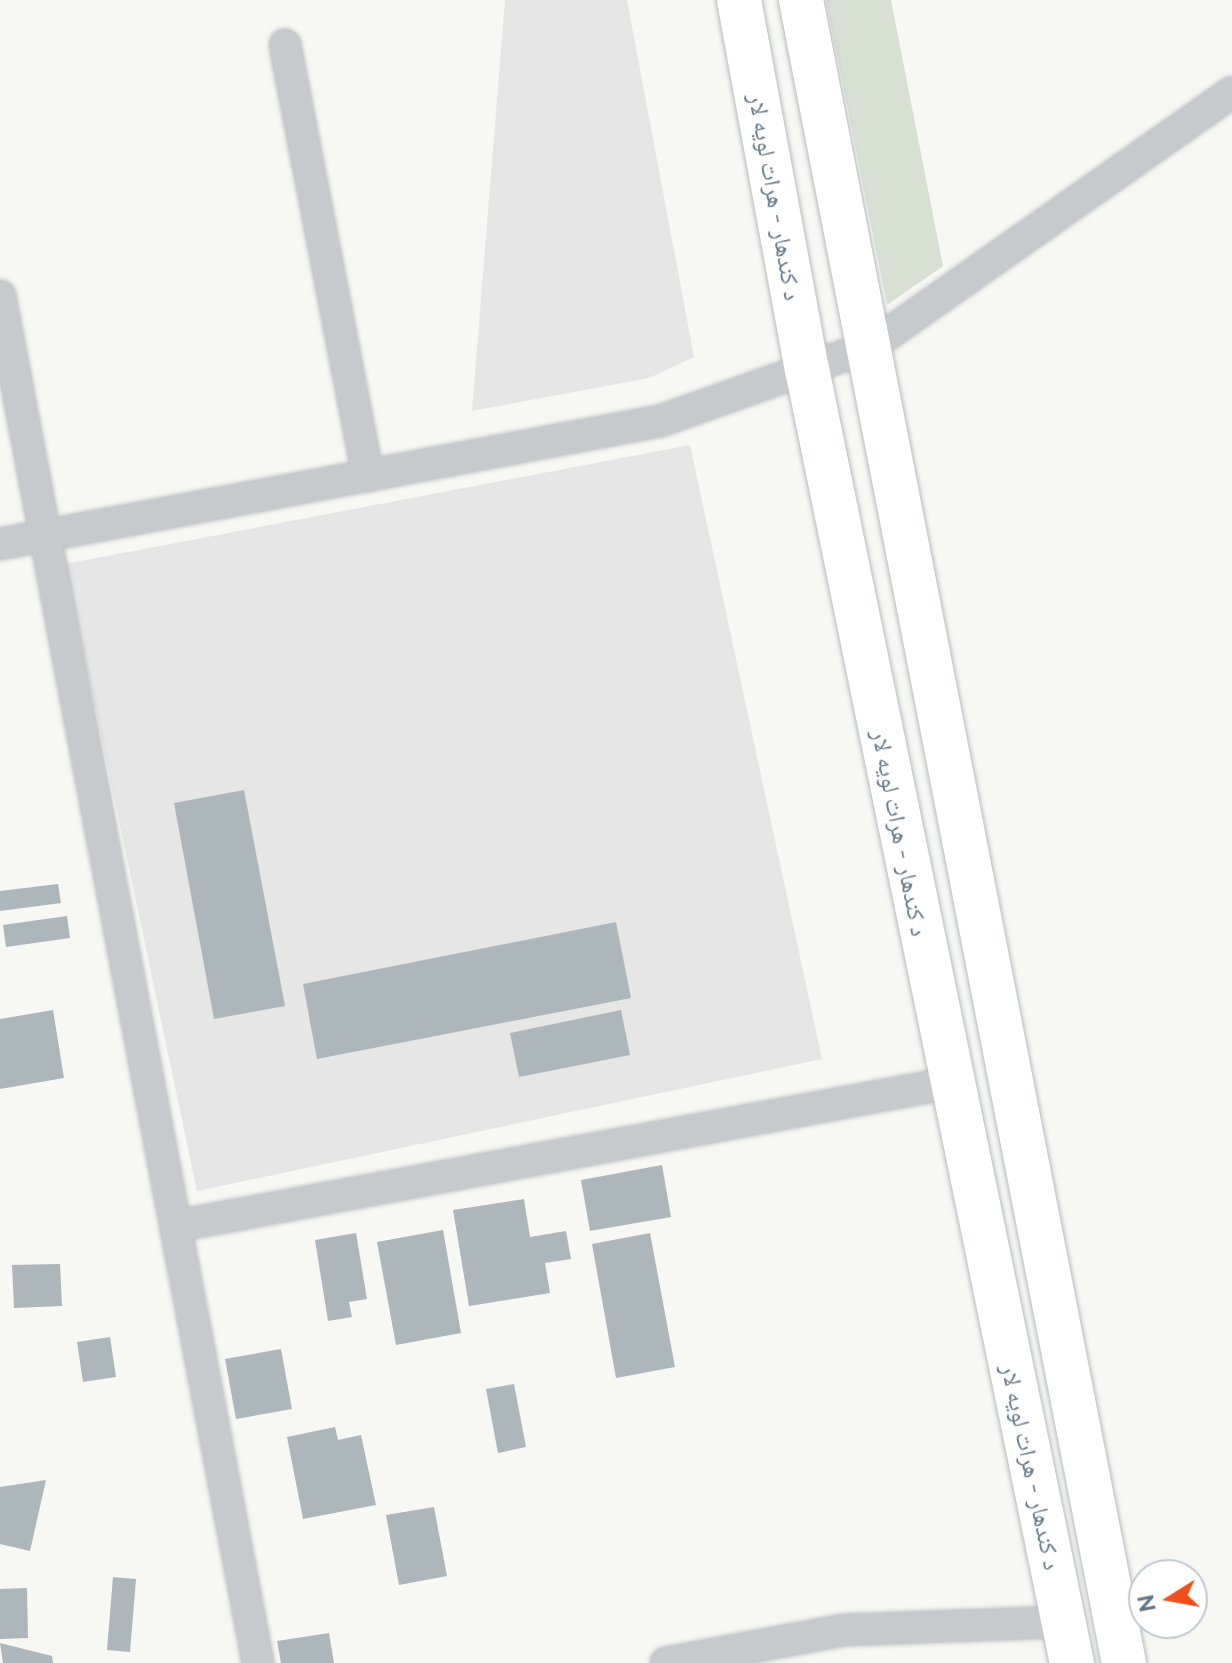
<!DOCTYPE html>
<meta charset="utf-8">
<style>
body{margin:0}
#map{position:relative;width:1232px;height:1663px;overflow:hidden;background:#f7f7f4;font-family:Raleway,"Noto Naskh Arabic",sans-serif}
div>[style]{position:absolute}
.built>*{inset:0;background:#e5e6e5}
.green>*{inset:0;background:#d8e0d4}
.building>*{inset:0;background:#adb6bb}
.roads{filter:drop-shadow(0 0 2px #b8bcbf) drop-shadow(0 0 2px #b8bcbf)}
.minor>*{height:30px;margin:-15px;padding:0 15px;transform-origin:15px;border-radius:15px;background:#c6cacd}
.trunk>*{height:44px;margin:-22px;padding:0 22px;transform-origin:22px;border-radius:22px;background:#fff}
span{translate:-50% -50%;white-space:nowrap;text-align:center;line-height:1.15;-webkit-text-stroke:8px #fff;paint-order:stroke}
.street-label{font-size:24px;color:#647787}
.north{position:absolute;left:1128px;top:1559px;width:80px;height:80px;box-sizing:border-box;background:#fff;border:2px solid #c1c9cf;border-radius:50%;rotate:259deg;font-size:22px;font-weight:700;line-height:32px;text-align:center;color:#647787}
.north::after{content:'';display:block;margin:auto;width:28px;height:36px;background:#f04e1b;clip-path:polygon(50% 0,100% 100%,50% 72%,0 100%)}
</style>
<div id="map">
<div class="built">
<div style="clip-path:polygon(505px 0,627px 0,694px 357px,649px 378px,472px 411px)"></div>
<div style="clip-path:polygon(690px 445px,822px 1059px,197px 1191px,65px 564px)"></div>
</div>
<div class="green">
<div style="clip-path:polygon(826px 0,891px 0,943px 266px,887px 305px)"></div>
</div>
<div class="building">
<div style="clip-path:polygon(244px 790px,285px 1006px,214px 1019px,174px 803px)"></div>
<div style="clip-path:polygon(58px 884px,61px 903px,0 911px,0 891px)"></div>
<div style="clip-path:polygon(67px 916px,70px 938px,6px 947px,3px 925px)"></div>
<div style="clip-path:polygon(616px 922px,631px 998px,317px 1059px,303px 984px)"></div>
<div style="clip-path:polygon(53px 1010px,64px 1078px,0 1089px,0 1019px)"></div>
<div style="clip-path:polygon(621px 1010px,630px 1055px,519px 1077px,510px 1033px)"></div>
<div style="clip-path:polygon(662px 1165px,671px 1217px,590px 1231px,581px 1180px)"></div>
<div style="clip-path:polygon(524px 1199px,530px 1237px,566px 1231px,571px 1259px,545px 1263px,550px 1293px,469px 1306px,453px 1210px)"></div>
<div style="clip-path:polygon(443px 1230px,461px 1333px,396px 1345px,377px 1242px)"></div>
<div style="clip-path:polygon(356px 1233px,367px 1299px,349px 1302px,352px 1317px,328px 1321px,315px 1240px)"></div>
<div style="clip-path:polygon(650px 1233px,675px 1367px,616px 1378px,592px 1244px)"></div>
<div style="clip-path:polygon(60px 1264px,62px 1306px,14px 1308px,12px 1265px)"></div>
<div style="clip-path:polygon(110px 1337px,116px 1377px,83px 1382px,77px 1342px)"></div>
<div style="clip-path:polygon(281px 1349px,292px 1409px,236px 1419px,225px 1359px)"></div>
<div style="clip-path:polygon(514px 1384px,526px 1447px,498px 1453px,486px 1389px)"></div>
<div style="clip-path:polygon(335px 1427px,338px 1440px,361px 1435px,376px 1505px,303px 1519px,287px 1437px)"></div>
<div style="clip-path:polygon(46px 1480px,30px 1551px,0 1544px,0 1487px)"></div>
<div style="clip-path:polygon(434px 1507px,447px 1576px,399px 1585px,386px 1515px)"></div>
<div style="clip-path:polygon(113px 1577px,136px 1579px,130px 1652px,107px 1650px)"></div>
<div style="clip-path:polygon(27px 1588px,28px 1638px,0 1639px,0 1589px)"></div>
<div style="clip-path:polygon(329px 1633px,334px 1663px,281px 1663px,277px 1641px)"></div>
<div style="clip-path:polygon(0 1643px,52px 1656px,53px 1663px,3px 1663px)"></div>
</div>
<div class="roads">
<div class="minor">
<div style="left:285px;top:45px;width:439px;rotate:79.1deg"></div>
<div style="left:0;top:296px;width:1391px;rotate:79.31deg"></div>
<div style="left:0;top:544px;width:671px;rotate:-10.56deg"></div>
<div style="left:660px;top:421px;width:224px;rotate:-19.6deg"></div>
<div style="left:871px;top:346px;width:441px;rotate:-35.1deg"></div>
<div style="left:176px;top:1226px;width:787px;rotate:-10.47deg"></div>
<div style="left:666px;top:1663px;width:181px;rotate:-10.5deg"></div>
<div style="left:844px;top:1630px;width:219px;rotate:-2.1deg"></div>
</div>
<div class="trunk">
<div style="left:739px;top:0;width:375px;rotate:79.6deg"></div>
<div style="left:807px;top:369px;width:1321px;rotate:78.43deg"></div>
<div style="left:801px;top:0;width:1694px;rotate:79.01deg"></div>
</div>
</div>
<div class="street-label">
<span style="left:775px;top:197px;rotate:80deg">د کندهار - هرات لويه لار</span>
<span style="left:900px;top:833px;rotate:79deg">د کندهار - هرات لويه لار</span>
<span style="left:1031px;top:1467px;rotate:78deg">د کندهار - هرات لويه لار</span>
</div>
<div class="north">N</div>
</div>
